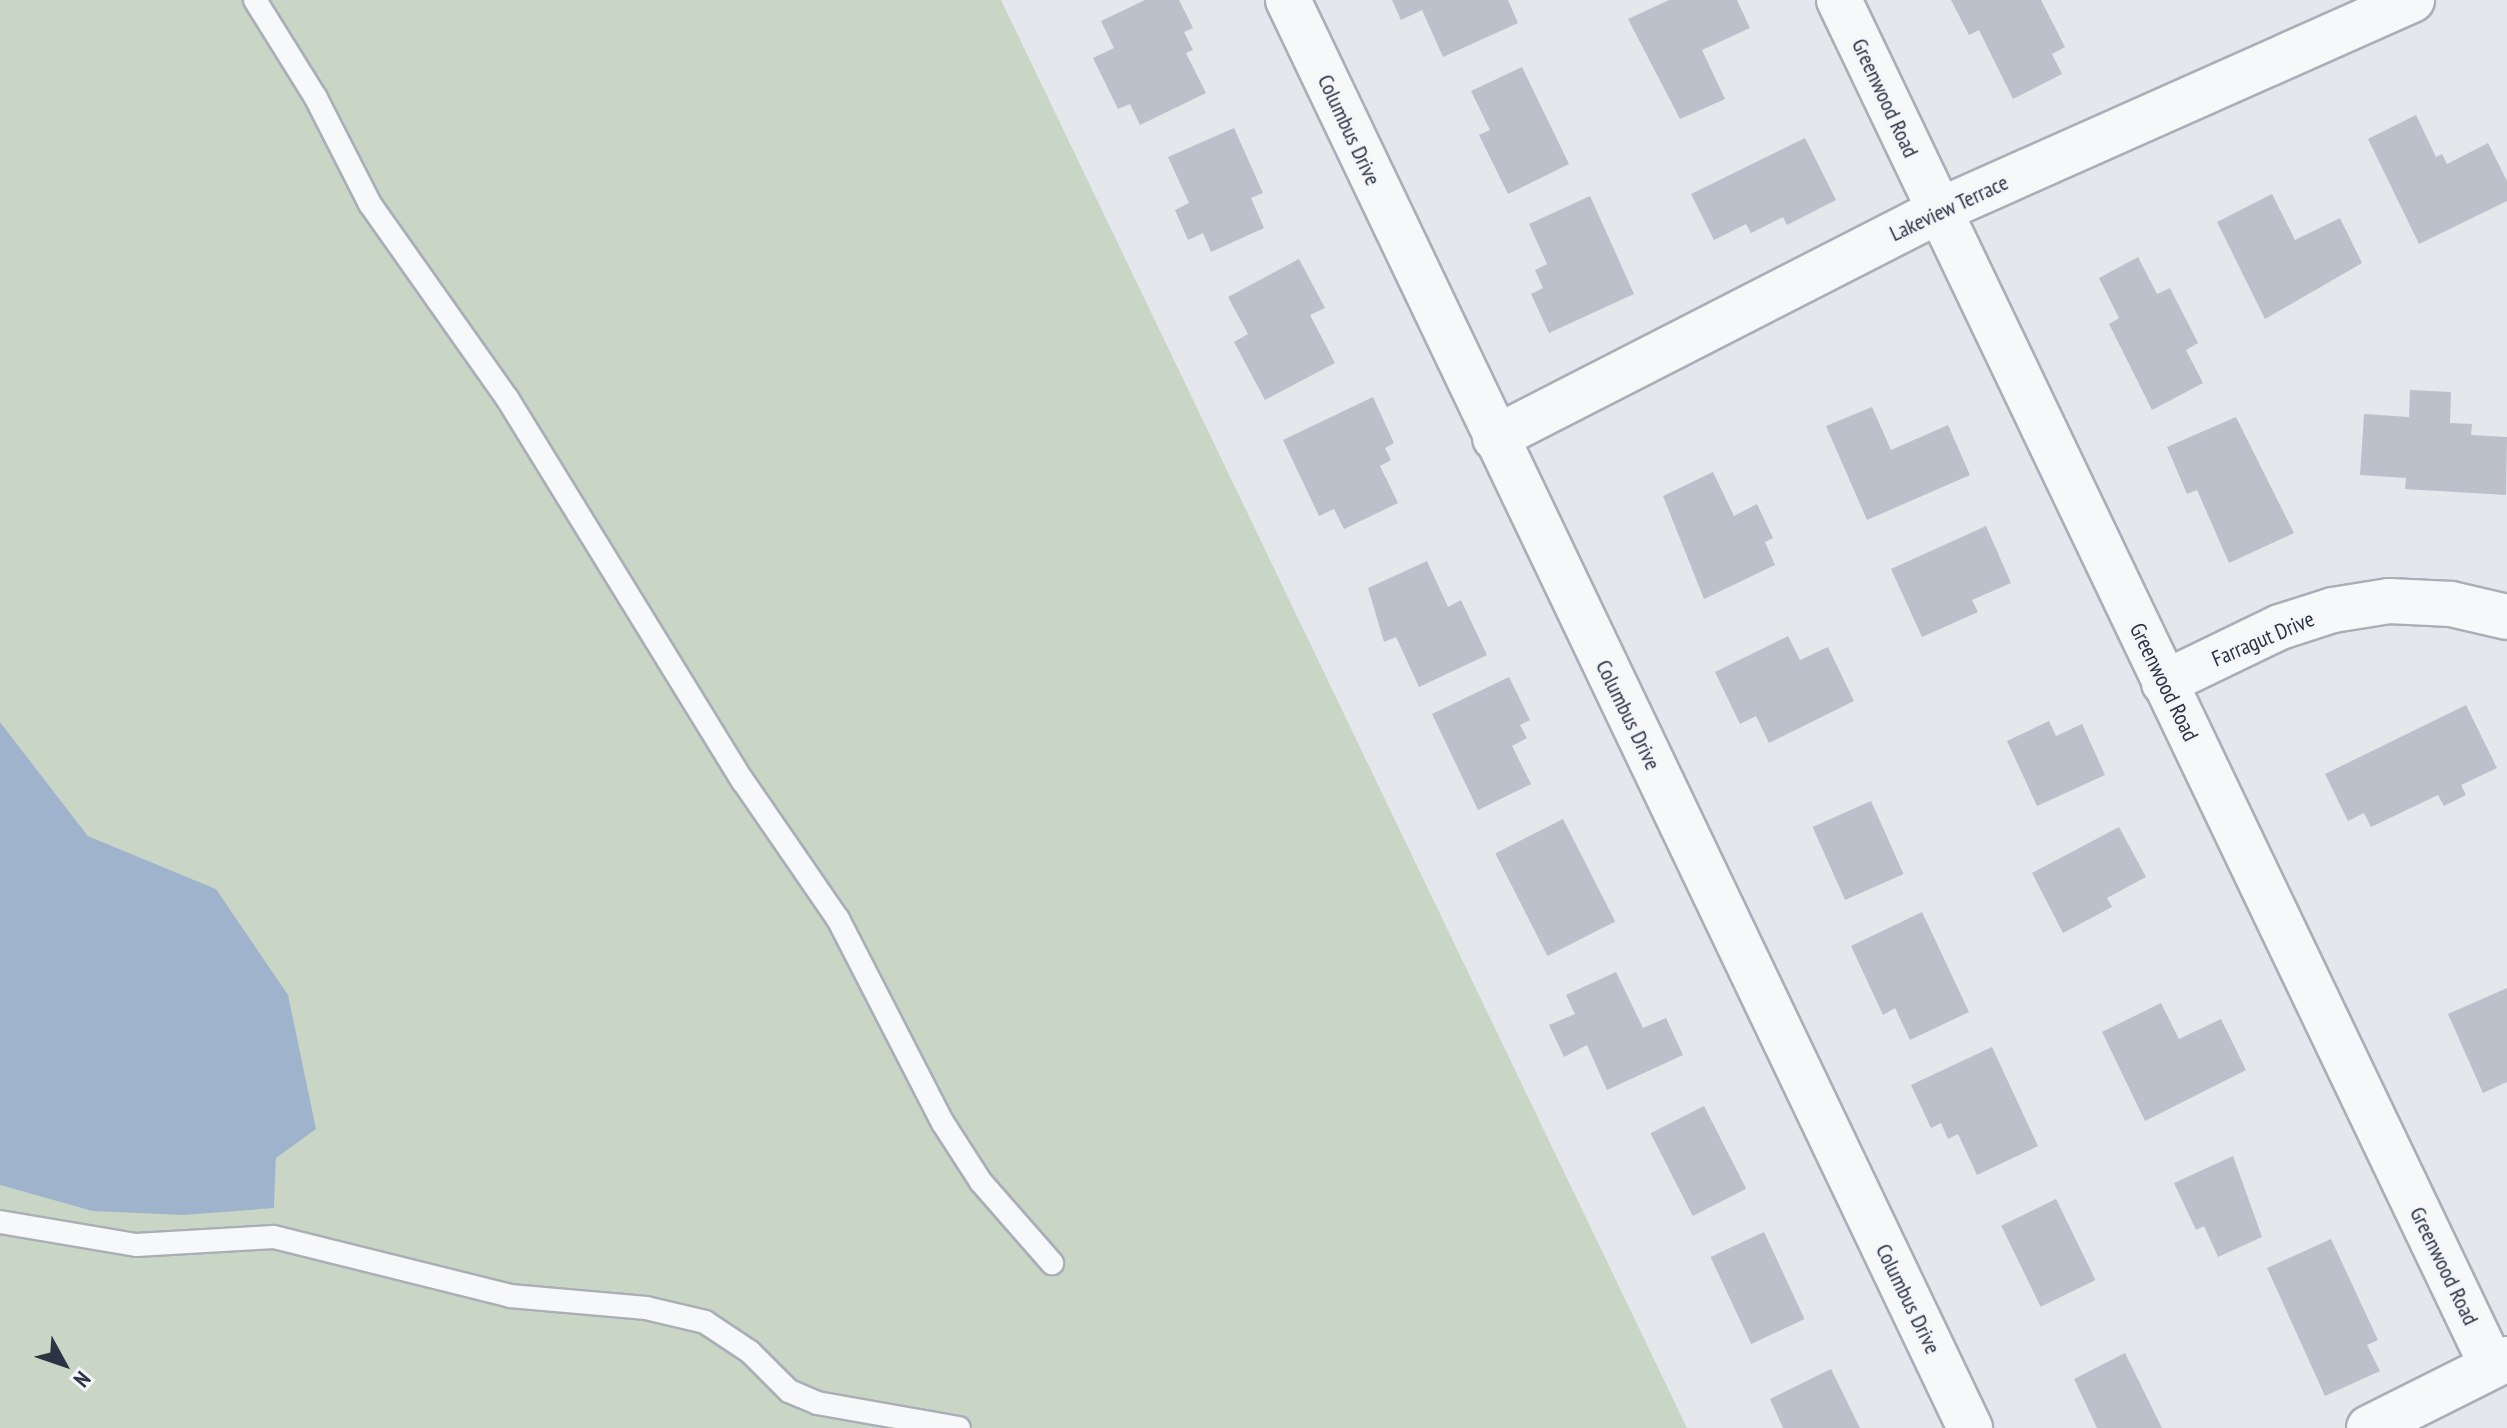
<!DOCTYPE html>
<style>
body{margin:0}
#map{position:relative;width:2507px;height:1428px;overflow:hidden;background:#e4e7ec;font-family:"PT Sans Narrow",sans-serif}
div>[style]{position:absolute}
[style*='--x']{left:calc(var(--x)*1px);top:calc(var(--y)*1px);width:calc(var(--w)*1px);rotate:calc(var(--a)*1deg)}
.green>*{inset:0;background:#c9d6c5}
.water>*{inset:0;background:#9fb4cc}
.building>*{inset:0;background:#bbc0ca;transform-origin:0 0}
.roads{filter:drop-shadow(2px 0 #a9aeb7) drop-shadow(-2px 0 #a9aeb7) drop-shadow(0 2px #a9aeb7) drop-shadow(0 -2px #a9aeb7)}
.service>*{height:22px;margin:-11px;padding:0 11px;transform-origin:11px;border-radius:11px;background:#f7f8fa}
.minor>*{height:44px;margin:-22px;padding:0 22px;transform-origin:22px;border-radius:22px;background:#f7f8fa}
span{translate:-50% -50%;white-space:nowrap;text-align:center;line-height:1.15;-webkit-text-stroke:6px #f4f6f9;paint-order:stroke}
.street-label{font-size:22px;color:#2b3445}
.north{position:absolute;left:24px;top:1324px;width:80px;height:80px;-webkit-text-stroke:6px #f4f6f9;paint-order:stroke;rotate:130deg;font-size:22px;font-weight:700;line-height:32px;text-align:center;color:#2b3445}
.north::after{content:'';display:block;margin:auto;width:28px;height:36px;background:#2b3445;clip-path:polygon(50% 0,100% 100%,50% 72%,0 100%)}
</style>
<div id="map">
<div class="green">
<div style="clip-path:polygon(0 0,1001px 0,1687px 1428px,0 1428px,0 1185px,92px 1211px,274px 1208px,276px 1158px,216px 889px,88px 836px,0 722px)"></div>
</div>
<div class="water">
<div style="clip-path:polygon(0 722px,88px 836px,216px 889px,288px 995px,316px 1129px,276px 1158px,274px 1208px,184px 1215px,92px 1211px,0 1185px)"></div>
</div>
<div class="building">
<div style="clip-path:polygon(1145px 0,1179px 0,1193px 28px,1184px 32px,1193px 50px,1186px 53px,1206px 93px,1140px 125px,1130px 104px,1118px 109px,1093px 58px,1114px 48px,1101px 21px)"></div>
<div style="clip-path:polygon(1392px 0,1508px 0,1518px 23px,1443px 57px,1422px 10px,1401px 20px)"></div>
<div style="clip-path:polygon(1669px 0,1737px 0,1750px 28px,1702px 50px,1725px 99px,1680px 119px,1628px 19px)"></div>
<div style="clip-path:polygon(1951px 0,2041px 0,2065px 47px,2052px 54px,2062px 74px,2013px 99px,1979px 30px,1969px 35px)"></div>
<div style="clip-path:polygon(1522px 67px,1569px 164px,1508px 194px,1479px 135px,1490px 130px,1471px 91px)"></div>
<div style="clip-path:polygon(2416px 115px,2436px 157px,2442px 154px,2447px 164px,2488px 143px,2507px 181px,2507px 201px,2419px 244px,2368px 139px)"></div>
<div style="clip-path:polygon(1234px 128px,1263px 193px,1251px 198px,1264px 228px,1211px 252px,1203px 233px,1188px 240px,1175px 210px,1189px 203px,1168px 157px)"></div>
<div style="clip-path:polygon(1805px 138px,1836px 200px,1787px 225px,1783px 217px,1751px 233px,1746px 224px,1714px 240px,1691px 194px)"></div>
<div style="clip-path:polygon(2272px 194px,2295px 240px,2340px 218px,2362px 263px,2265px 319px,2217px 222px)"></div>
<div style="clip-path:polygon(1590px 196px,1634px 294px,1549px 333px,1531px 294px,1543px 288px,1535px 270px,1547px 264px,1529px 224px)"></div>
<div style="clip-path:polygon(2138px 257px,2157px 294px,2170px 288px,2198px 343px,2186px 350px,2203px 383px,2152px 410px,2109px 324px,2119px 318px,2099px 278px)"></div>
<div style="clip-path:polygon(1299px 259px,1325px 308px,1310px 315px,1335px 363px,1265px 400px,1234px 342px,1248px 334px,1228px 297px)"></div>
<div style="clip-path:polygon(2410px 390px,2451px 392px,2450px 423px,2472px 424px,2471px 435px,2507px 437px,2506px 495px,2405px 489px,2406px 478px,2360px 475px,2364px 414px,2409px 417px)"></div>
<div style="clip-path:polygon(1373px 397px,1394px 443px,1385px 448px,1391px 460px,1380px 466px,1398px 503px,1344px 529px,1334px 509px,1319px 516px,1283px 440px)"></div>
<div style="clip-path:polygon(1872px 407px,1891px 450px,1948px 425px,1970px 475px,1867px 520px,1826px 426px)"></div>
<div style="clip-path:polygon(2236px 417px,2294px 533px,2229px 563px,2197px 490px,2187px 494px,2167px 447px)"></div>
<div style="clip-path:polygon(1713px 472px,1734px 516px,1757px 504px,1773px 538px,1765px 542px,1775px 565px,1704px 599px,1663px 496px)"></div>
<div style="clip-path:polygon(1986px 526px,2011px 583px,1972px 600px,1978px 612px,1922px 637px,1891px 569px)"></div>
<div style="clip-path:polygon(1427px 561px,1448px 607px,1461px 600px,1487px 655px,1419px 687px,1396px 637px,1384px 642px,1368px 588px)"></div>
<div style="clip-path:polygon(1788px 636px,1800px 660px,1828px 647px,1854px 701px,1769px 743px,1756px 716px,1740px 724px,1715px 672px)"></div>
<div style="clip-path:polygon(1509px 677px,1530px 720px,1520px 725px,1527px 738px,1512px 746px,1531px 784px,1478px 810px,1432px 714px)"></div>
<div style="clip-path:polygon(2466px 705px,2497px 768px,2461px 785px,2466px 795px,2444px 806px,2438px 795px,2371px 827px,2364px 813px,2348px 821px,2325px 774px)"></div>
<div style="clip-path:polygon(2049px 721px,2056px 736px,2082px 724px,2105px 775px,2037px 806px,2007px 741px)"></div>
<div style="left:1871px;top:801px;width:80px;height:64px;rotate:66deg"></div>
<div style="left:1563px;top:819px;width:115px;height:76px;rotate:63deg"></div>
<div style="clip-path:polygon(2119px 827px,2146px 877px,2107px 898px,2112px 907px,2063px 933px,2032px 873px)"></div>
<div style="clip-path:polygon(1922px 912px,1969px 1012px,1910px 1040px,1895px 1008px,1883px 1015px,1851px 946px)"></div>
<div style="clip-path:polygon(1616px 972px,1643px 1028px,1666px 1018px,1683px 1055px,1607px 1090px,1587px 1045px,1564px 1057px,1549px 1025px,1575px 1014px,1566px 995px)"></div>
<div style="clip-path:polygon(2507px 988px,2507px 1082px,2483px 1093px,2448px 1014px)"></div>
<div style="clip-path:polygon(2161px 1003px,2179px 1039px,2221px 1019px,2246px 1070px,2145px 1121px,2102px 1032px)"></div>
<div style="clip-path:polygon(1992px 1047px,2038px 1146px,1977px 1175px,1958px 1134px,1948px 1139px,1941px 1123px,1931px 1128px,1911px 1085px)"></div>
<div style="left:1704px;top:1106px;width:93px;height:60px;rotate:63deg"></div>
<div style="clip-path:polygon(2233px 1156px,2262px 1237px,2218px 1257px,2204px 1226px,2196px 1230px,2174px 1183px)"></div>
<div style="left:2056px;top:1199px;width:90px;height:61px;rotate:64deg"></div>
<div style="left:1764px;top:1232px;width:96px;height:59px;rotate:65deg"></div>
<div style="clip-path:polygon(2331px 1239px,2378px 1340px,2367px 1345px,2380px 1371px,2325px 1396px,2267px 1268px)"></div>
<div style="clip-path:polygon(2125px 1353px,2162px 1428px,2097px 1428px,2074px 1379px)"></div>
<div style="clip-path:polygon(1831px 1369px,1860px 1428px,1783px 1428px,1770px 1399px)"></div>
</div>
<div class="roads">
<div class="service">
<div style="--x:255;--y:0;--w:115;--a:58.1"></div>
<div style="--x:316;--y:98;--w:119;--a:63"></div>
<div style="--x:370;--y:204;--w:237;--a:54.8"></div>
<div style="--x:507;--y:398;--w:450;--a:58.4"></div>
<div style="--x:743;--y:781;--w:168;--a:55.5"></div>
<div style="--x:838;--y:919;--w:229;--a:62.8"></div>
<div style="--x:943;--y:1123;--w:70;--a:57.2"></div>
<div style="--x:981;--y:1182;--w:108;--a:48.8"></div>
<div style="--x:0;--y:1222;--w:138;--a:9.6"></div>
<div style="--x:136;--y:1245;--w:138;--a:-3.3"></div>
<div style="--x:274;--y:1237;--w:243;--a:14"></div>
<div style="--x:510;--y:1296;--w:137;--a:5"></div>
<div style="--x:646;--y:1308;--w:61;--a:13.3"></div>
<div style="--x:705;--y:1322;--w:54;--a:33.7"></div>
<div style="--x:750;--y:1352;--w:55;--a:45"></div>
<div style="--x:789;--y:1391;--w:30;--a:23"></div>
<div style="--x:817;--y:1403;--w:144;--a:10"></div>
</div>
<div class="minor">
<div style="--x:1288;--y:0;--w:1583;--a:64.47"></div>
<div style="--x:1839;--y:0;--w:1512;--a:64.45"></div>
<div style="--x:1495;--y:438;--w:498;--a:-27.1"></div>
<div style="--x:1938;--y:211;--w:519;--a:-24"></div>
<div style="--x:2164;--y:683;--w:129;--a:-25.8"></div>
<div style="--x:2280;--y:627;--w:56;--a:-17.8"></div>
<div style="--x:2333;--y:610;--w:57;--a:-9.1"></div>
<div style="--x:2389;--y:601;--w:62;--a:2.8"></div>
<div style="--x:2451;--y:604;--w:57;--a:13.1"></div>
<div style="--x:2369;--y:1428;--w:154;--a:-26.6"></div>
</div>
</div>
<div class="street-label">
<span style="left:1885px;top:98px;rotate:65deg">Greenwood Road</span>
<span style="left:1349px;top:130px;rotate:65deg">Columbus Drive</span>
<span style="left:1949px;top:208px;rotate:-25deg">Lakeview Terrace</span>
<span style="left:2263px;top:639px;rotate:-23deg">Farragut Drive</span>
<span style="left:2164px;top:682px;rotate:64deg">Greenwood Road</span>
<span style="left:1628px;top:715px;rotate:64deg">Columbus Drive</span>
<span style="left:2444px;top:1266px;rotate:64deg">Greenwood Road</span>
<span style="left:1908px;top:1299px;rotate:64deg">Columbus Drive</span>
</div>
<div class="north">N</div>
</div>
